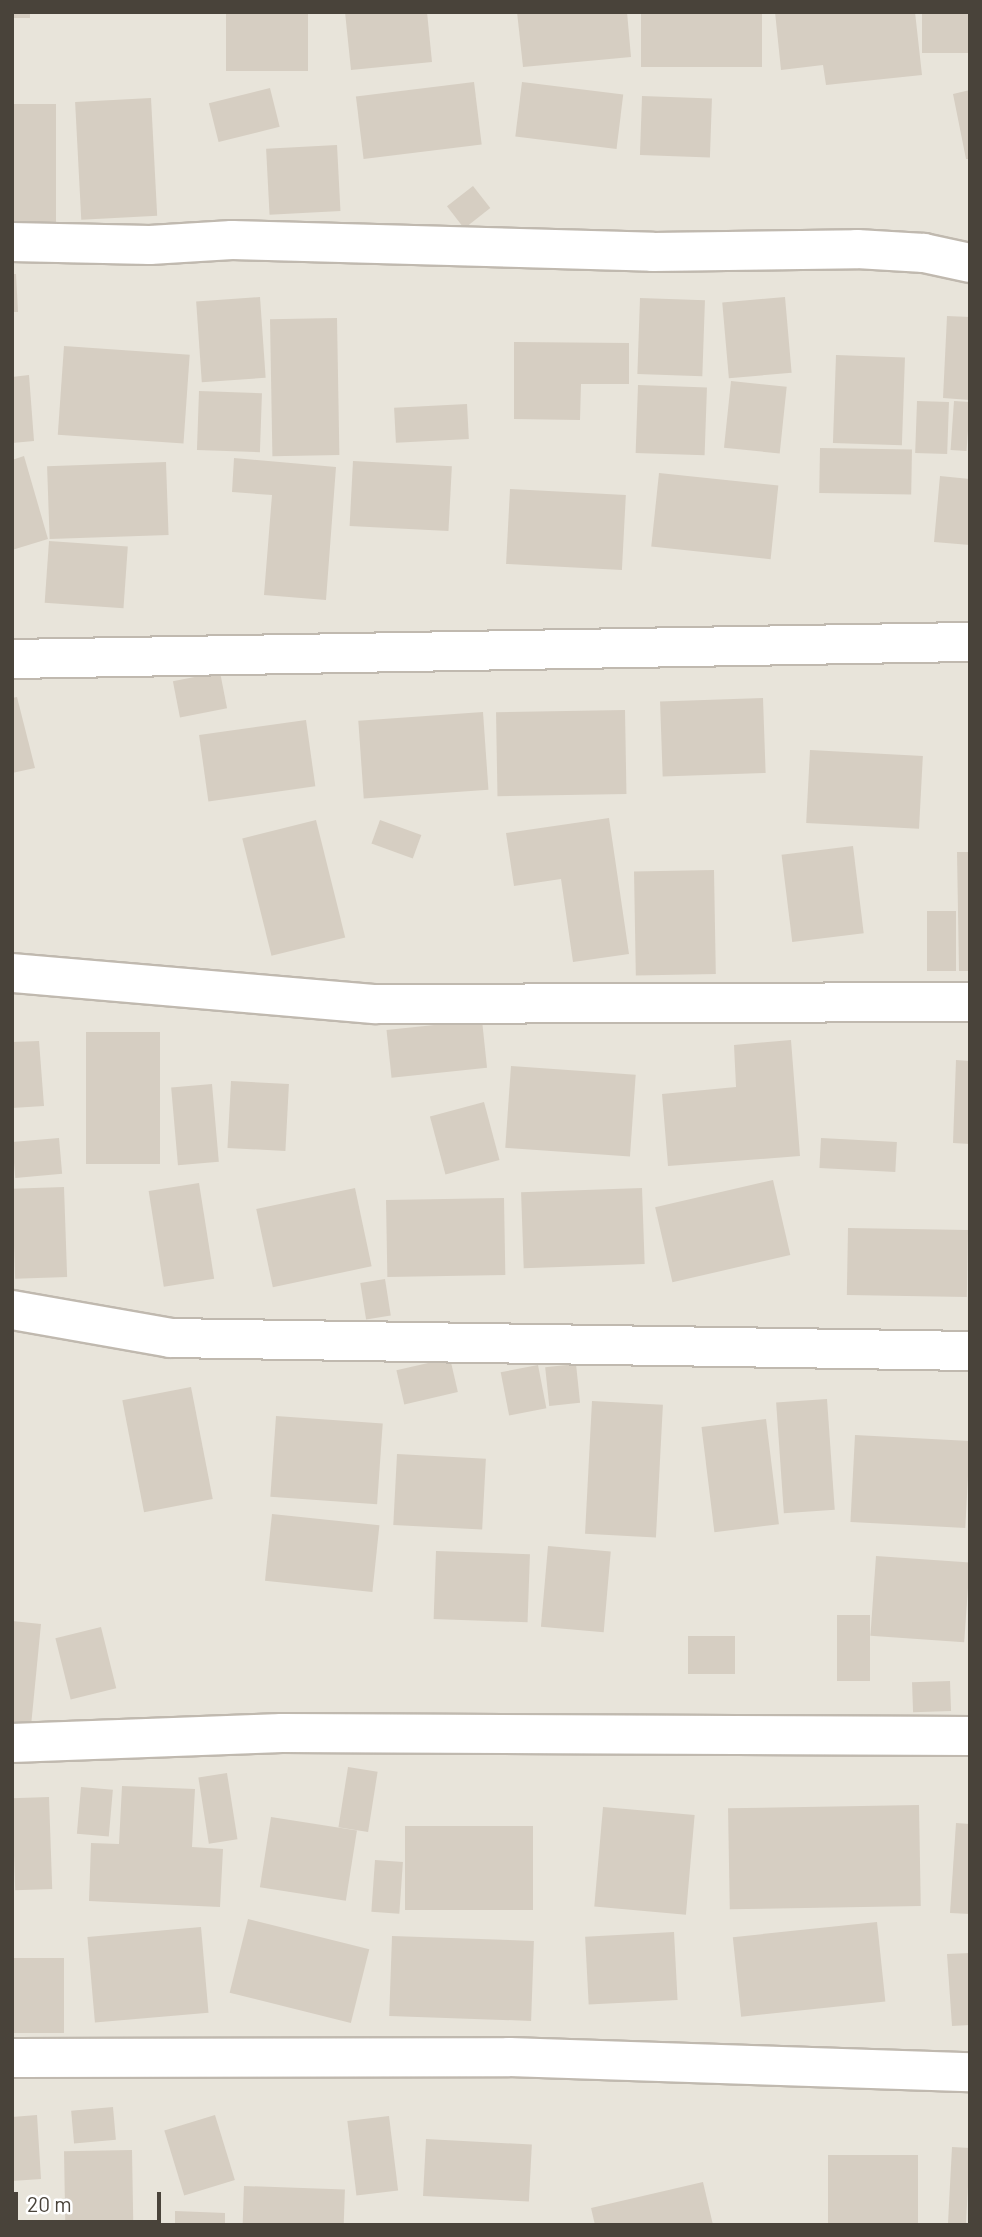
<!DOCTYPE html>
<style>
body{margin:0}
#map{position:relative;width:982px;height:2237px;overflow:hidden;background:#f5f2ec;font-family:Barlow,sans-serif}
div>[style]{position:absolute}
[style*='--x']{left:calc(var(--x)*1px);top:calc(var(--y)*1px);width:calc(var(--w)*1px);rotate:calc(var(--a)*1deg)}
.residential>*{inset:0;background:#e8e4da;transform-origin:0 0}
.building>*{inset:0;background:#d6cec2;transform-origin:0 0}
.roads{filter:drop-shadow(2px 0 #c0b9af) drop-shadow(-2px 0 #c0b9af) drop-shadow(0 2px #c0b9af) drop-shadow(0 -2px #c0b9af)}
.minor>*{height:38px;margin:-19px;padding:0 19px;transform-origin:19px;border-radius:19px;background:#fff}
span{translate:-50% -50%;white-space:nowrap;text-align:center;line-height:1.15;-webkit-text-stroke:7px #fff;paint-order:stroke}
.frame{position:absolute;inset:0;border:14px solid #49433a;pointer-events:none}
.scale{position:absolute;left:14px;top:2192px;width:147px;height:32px;box-sizing:border-box;border:4px solid #49433a;border-top:0;padding-left:9px;font-size:21px;line-height:24px;white-space:nowrap;color:#49433a;-webkit-text-stroke:5px #fff;paint-order:stroke}
</style>
<div id="map">
<div class="residential">
<div style="left:12px;top:12px;width:958px;height:2213px"></div>
</div>
<div class="building">
<div style="left:12px;top:12px;width:18px;height:6px"></div>
<div style="left:226px;top:12px;width:82px;height:59px"></div>
<div style="clip-path:polygon(345px 12px,427px 12px,432px 62px,351px 70px)"></div>
<div style="clip-path:polygon(517px 12px,627px 12px,631px 57px,523px 67px)"></div>
<div style="left:641px;top:12px;width:121px;height:55px"></div>
<div style="clip-path:polygon(775px 12px,915px 12px,922px 75px,826px 85px,823px 65px,781px 70px)"></div>
<div style="left:922px;top:12px;width:48px;height:41px"></div>
<div style="left:474px;top:82px;width:63px;height:119px;rotate:83deg"></div>
<div style="left:522px;top:82px;width:102px;height:55px;rotate:7deg"></div>
<div style="left:270px;top:88px;width:40px;height:63px;rotate:76deg"></div>
<div style="clip-path:polygon(970px 90px,970px 159px,966px 159px,953px 94px)"></div>
<div style="left:642px;top:96px;width:70px;height:59px;rotate:2deg"></div>
<div style="left:151px;top:98px;width:118px;height:76px;rotate:87deg"></div>
<div style="left:13px;top:104px;width:43px;height:124px"></div>
<div style="left:337px;top:145px;width:66px;height:71px;rotate:87deg"></div>
<div style="left:473px;top:186px;width:28px;height:33px;rotate:52deg"></div>
<div style="clip-path:polygon(12px 274px,16px 274px,18px 312px,12px 312px)"></div>
<div style="left:260px;top:297px;width:81px;height:64px;rotate:86deg"></div>
<div style="left:785px;top:297px;width:76px;height:63px;rotate:85deg"></div>
<div style="left:640px;top:298px;width:65px;height:76px;rotate:2deg"></div>
<div style="clip-path:polygon(947px 316px,970px 317px,970px 400px,943px 398px)"></div>
<div style="left:337px;top:318px;width:137px;height:67px;rotate:89deg"></div>
<div style="clip-path:polygon(514px 342px,629px 343px,629px 384px,581px 384px,580px 420px,514px 419px)"></div>
<div style="left:64px;top:346px;width:126px;height:89px;rotate:4deg"></div>
<div style="left:836px;top:355px;width:69px;height:88px;rotate:2deg"></div>
<div style="clip-path:polygon(29px 375px,34px 441px,12px 443px,12px 377px)"></div>
<div style="left:731px;top:381px;width:56px;height:67px;rotate:6deg"></div>
<div style="left:638px;top:385px;width:69px;height:68px;rotate:2deg"></div>
<div style="left:199px;top:391px;width:63px;height:59px;rotate:2deg"></div>
<div style="left:917px;top:401px;width:32px;height:52px;rotate:2deg"></div>
<div style="left:954px;top:401px;width:16px;height:49px;rotate:4deg"></div>
<div style="left:467px;top:404px;width:35px;height:73px;rotate:87deg"></div>
<div style="left:820px;top:448px;width:92px;height:45px;rotate:1deg"></div>
<div style="clip-path:polygon(24px 456px,48px 539px,12px 550px,12px 460px)"></div>
<div style="clip-path:polygon(234px 458px,336px 467px,326px 600px,264px 595px,272px 495px,232px 492px)"></div>
<div style="left:353px;top:461px;width:99px;height:65px;rotate:3deg"></div>
<div style="left:166px;top:462px;width:73px;height:119px;rotate:88deg"></div>
<div style="left:659px;top:473px;width:120px;height:74px;rotate:6deg"></div>
<div style="clip-path:polygon(940px 476px,970px 479px,970px 545px,934px 542px)"></div>
<div style="left:510px;top:489px;width:116px;height:75px;rotate:3deg"></div>
<div style="left:49px;top:541px;width:79px;height:62px;rotate:4deg"></div>
<div style="left:220px;top:672px;width:37px;height:48px;rotate:79deg"></div>
<div style="clip-path:polygon(17px 697px,35px 768px,12px 773px,12px 698px)"></div>
<div style="left:763px;top:698px;width:75px;height:103px;rotate:88deg"></div>
<div style="left:625px;top:710px;width:84px;height:129px;rotate:89deg"></div>
<div style="left:483px;top:712px;width:78px;height:125px;rotate:86deg"></div>
<div style="left:306px;top:720px;width:67px;height:108px;rotate:82deg"></div>
<div style="left:810px;top:750px;width:113px;height:73px;rotate:3deg"></div>
<div style="clip-path:polygon(609px 818px,629px 954px,573px 962px,561px 879px,514px 886px,506px 833px)"></div>
<div style="left:316px;top:820px;width:121px;height:76px;rotate:76deg"></div>
<div style="left:380px;top:820px;width:44px;height:25px;rotate:20deg"></div>
<div style="left:853px;top:846px;width:88px;height:72px;rotate:83deg"></div>
<div style="clip-path:polygon(957px 852px,970px 852px,970px 971px,959px 971px)"></div>
<div style="left:714px;top:870px;width:104px;height:80px;rotate:89deg"></div>
<div style="left:956px;top:911px;width:60px;height:29px;rotate:90deg"></div>
<div style="left:482px;top:1020px;width:48px;height:96px;rotate:84deg"></div>
<div style="left:86px;top:1032px;width:74px;height:132px"></div>
<div style="clip-path:polygon(791px 1040px,800px 1156px,668px 1166px,662px 1094px,736px 1087px,734px 1045px)"></div>
<div style="clip-path:polygon(39px 1041px,44px 1106px,12px 1108px,12px 1042px)"></div>
<div style="clip-path:polygon(956px 1060px,970px 1061px,970px 1144px,953px 1143px)"></div>
<div style="left:511px;top:1066px;width:125px;height:82px;rotate:4deg"></div>
<div style="left:231px;top:1081px;width:58px;height:67px;rotate:3deg"></div>
<div style="left:212px;top:1084px;width:78px;height:41px;rotate:85deg"></div>
<div style="left:484px;top:1102px;width:60px;height:56px;rotate:75deg"></div>
<div style="left:59px;top:1138px;width:36px;height:47px;rotate:85deg"></div>
<div style="left:821px;top:1138px;width:76px;height:30px;rotate:3deg"></div>
<div style="left:773px;top:1180px;width:77px;height:121px;rotate:77deg"></div>
<div style="left:199px;top:1183px;width:97px;height:51px;rotate:81deg"></div>
<div style="left:64px;top:1187px;width:90px;height:52px;rotate:88deg"></div>
<div style="left:355px;top:1188px;width:80px;height:101px;rotate:78deg"></div>
<div style="left:642px;top:1188px;width:76px;height:121px;rotate:88deg"></div>
<div style="left:504px;top:1198px;width:77px;height:118px;rotate:89deg"></div>
<div style="left:848px;top:1228px;width:120px;height:67px;rotate:1deg"></div>
<div style="left:385px;top:1279px;width:37px;height:25px;rotate:81deg"></div>
<div style="left:450px;top:1358px;width:35px;height:55px;rotate:77deg"></div>
<div style="left:576px;top:1364px;width:39px;height:31px;rotate:84deg"></div>
<div style="left:538px;top:1365px;width:44px;height:38px;rotate:79deg"></div>
<div style="left:191px;top:1387px;width:114px;height:70px;rotate:79deg"></div>
<div style="left:827px;top:1399px;width:111px;height:51px;rotate:86deg"></div>
<div style="left:592px;top:1401px;width:71px;height:133px;rotate:3deg"></div>
<div style="left:276px;top:1416px;width:107px;height:81px;rotate:4deg"></div>
<div style="left:766px;top:1419px;width:106px;height:65px;rotate:83deg"></div>
<div style="left:855px;top:1435px;width:115px;height:87px;rotate:3deg"></div>
<div style="left:397px;top:1454px;width:89px;height:71px;rotate:3deg"></div>
<div style="left:272px;top:1514px;width:108px;height:67px;rotate:6deg"></div>
<div style="left:548px;top:1546px;width:63px;height:81px;rotate:5deg"></div>
<div style="left:436px;top:1551px;width:94px;height:68px;rotate:2deg"></div>
<div style="left:876px;top:1556px;width:94px;height:80px;rotate:4deg"></div>
<div style="left:837px;top:1615px;width:33px;height:66px"></div>
<div style="clip-path:polygon(12px 1621px,41px 1624px,31px 1726px,12px 1724px)"></div>
<div style="left:101px;top:1627px;width:63px;height:47px;rotate:76deg"></div>
<div style="left:735px;top:1636px;width:38px;height:47px;rotate:90deg"></div>
<div style="left:950px;top:1681px;width:30px;height:38px;rotate:88deg"></div>
<div style="left:348px;top:1767px;width:30px;height:61px;rotate:9deg"></div>
<div style="left:227px;top:1773px;width:67px;height:29px;rotate:81deg"></div>
<div style="clip-path:polygon(122px 1786px,195px 1789px,192px 1847px,223px 1849px,220px 1907px,89px 1901px,91px 1843px,119px 1844px)"></div>
<div style="left:81px;top:1787px;width:32px;height:47px;rotate:5deg"></div>
<div style="left:49px;top:1797px;width:92px;height:37px;rotate:88deg"></div>
<div style="left:919px;top:1805px;width:101px;height:191px;rotate:89deg"></div>
<div style="left:603px;top:1807px;width:92px;height:100px;rotate:5deg"></div>
<div style="left:271px;top:1817px;width:87px;height:71px;rotate:9deg"></div>
<div style="clip-path:polygon(956px 1823px,970px 1824px,970px 1914px,950px 1913px)"></div>
<div style="left:405px;top:1826px;width:128px;height:84px"></div>
<div style="left:375px;top:1860px;width:28px;height:52px;rotate:4deg"></div>
<div style="left:248px;top:1919px;width:125px;height:76px;rotate:14deg"></div>
<div style="left:877px;top:1922px;width:80px;height:145px;rotate:84deg"></div>
<div style="left:201px;top:1927px;width:86px;height:114px;rotate:85deg"></div>
<div style="left:674px;top:1932px;width:68px;height:89px;rotate:87deg"></div>
<div style="left:392px;top:1936px;width:142px;height:80px;rotate:2deg"></div>
<div style="clip-path:polygon(970px 1953px,970px 2025px,952px 2026px,947px 1954px)"></div>
<div style="left:12px;top:1958px;width:52px;height:75px"></div>
<div style="left:113px;top:2107px;width:33px;height:42px;rotate:85deg"></div>
<div style="clip-path:polygon(37px 2115px,41px 2179px,12px 2181px,12px 2117px)"></div>
<div style="left:215px;top:2115px;width:68px;height:53px;rotate:73deg"></div>
<div style="left:389px;top:2116px;width:75px;height:42px;rotate:83deg"></div>
<div style="left:426px;top:2139px;width:106px;height:57px;rotate:3deg"></div>
<div style="left:952px;top:2147px;width:18px;height:78px;rotate:3deg"></div>
<div style="left:132px;top:2150px;width:75px;height:68px;rotate:89deg"></div>
<div style="left:828px;top:2155px;width:90px;height:70px"></div>
<div style="clip-path:polygon(703px 2182px,713px 2225px,595px 2225px,591px 2208px)"></div>
<div style="left:244px;top:2186px;width:101px;height:39px;rotate:2deg"></div>
<div style="clip-path:polygon(175px 2211px,225px 2213px,225px 2225px,175px 2225px)"></div>
</div>
<div class="roads">
<div class="minor">
<div style="--x:12;--y:242;--w:138;--a:1.2"></div>
<div style="--x:150;--y:245;--w:82;--a:-3.5"></div>
<div style="--x:232;--y:240;--w:421;--a:1.6"></div>
<div style="--x:653;--y:252;--w:204;--a:-0.8"></div>
<div style="--x:857;--y:249;--w:67;--a:3.4"></div>
<div style="--x:924;--y:253;--w:47;--a:12.3"></div>
<div style="--x:12;--y:659;--w:958;--a:-1.02"></div>
<div style="--x:12;--y:973;--w:364;--a:4.9"></div>
<div style="--x:375;--y:1004;--w:595;--a:-0.19"></div>
<div style="--x:12;--y:1310;--w:160;--a:10"></div>
<div style="--x:170;--y:1338;--w:800;--a:0.93"></div>
<div style="--x:12;--y:1743;--w:270;--a:-2.1"></div>
<div style="--x:282;--y:1733;--w:688;--a:0.25"></div>
<div style="--x:12;--y:2058;--w:497;--a:-0.1"></div>
<div style="--x:509;--y:2057;--w:461;--a:1.9"></div>
</div>
</div>
<div class="frame"></div>
<div class="scale">20 m</div>
</div>
